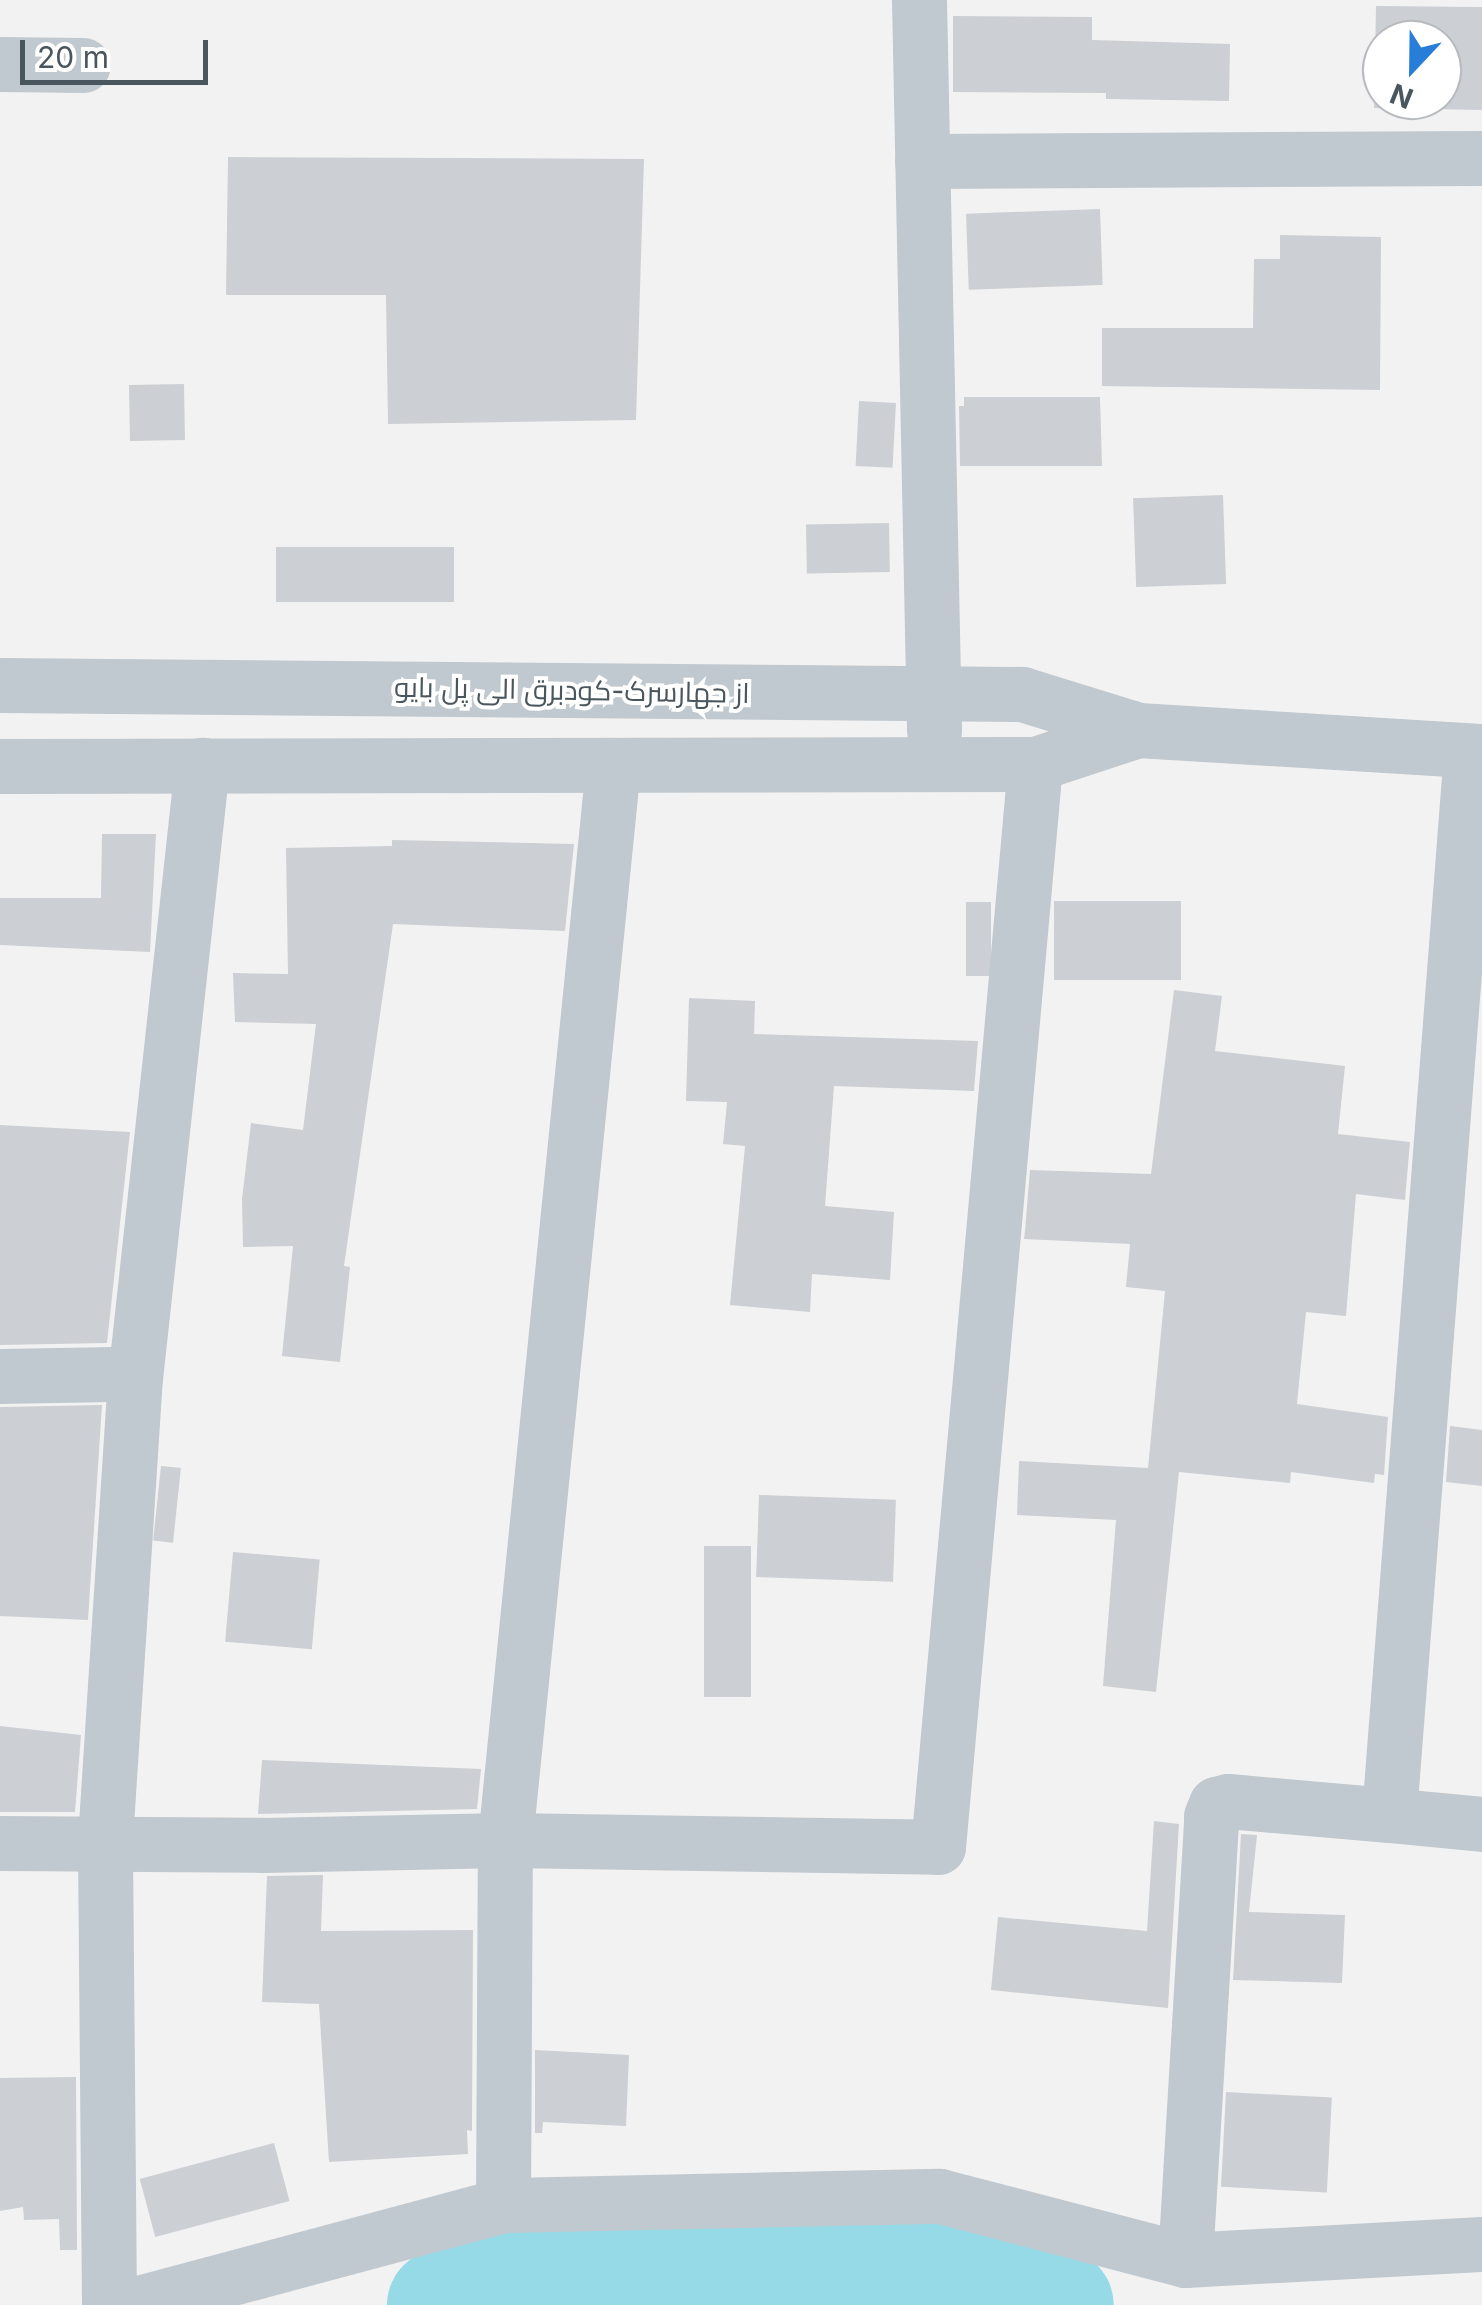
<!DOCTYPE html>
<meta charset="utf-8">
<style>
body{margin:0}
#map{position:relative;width:1482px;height:2305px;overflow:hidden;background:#f3f2f2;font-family:Inter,Cairo,sans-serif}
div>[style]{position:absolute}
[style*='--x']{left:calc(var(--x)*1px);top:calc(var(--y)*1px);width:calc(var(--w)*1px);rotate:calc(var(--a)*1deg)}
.river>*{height:112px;margin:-56px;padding:0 56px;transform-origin:56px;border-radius:56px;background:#95dae6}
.building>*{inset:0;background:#cccfd3;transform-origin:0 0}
.minor>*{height:55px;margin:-27.5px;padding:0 27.5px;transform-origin:27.5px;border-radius:27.5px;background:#c0c9cf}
span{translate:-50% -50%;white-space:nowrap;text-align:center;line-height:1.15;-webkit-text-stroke:8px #fff;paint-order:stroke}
.street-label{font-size:28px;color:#4a565e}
.north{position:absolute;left:1362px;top:20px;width:100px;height:100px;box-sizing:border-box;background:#fff;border:2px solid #b7bbbf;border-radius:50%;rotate:202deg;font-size:28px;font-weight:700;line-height:40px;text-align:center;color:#4a565e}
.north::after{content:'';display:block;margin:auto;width:35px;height:45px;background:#277ed8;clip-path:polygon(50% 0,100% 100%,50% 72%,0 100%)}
.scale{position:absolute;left:20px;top:40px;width:188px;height:45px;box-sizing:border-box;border:5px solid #4a565e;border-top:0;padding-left:12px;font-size:30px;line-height:35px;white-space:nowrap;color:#4a565e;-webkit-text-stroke:8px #fff;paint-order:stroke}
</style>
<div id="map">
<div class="river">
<div style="--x:443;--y:2305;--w:210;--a:-14"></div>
<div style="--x:647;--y:2254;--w:255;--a:-0.9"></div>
<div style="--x:902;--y:2250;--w:165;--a:19.4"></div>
</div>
<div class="building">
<div style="clip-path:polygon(evenodd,1376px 6px,1482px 7px,1482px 110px,1374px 108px,1376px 6px,1382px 40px,1442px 40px,1442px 100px,1382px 100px,1382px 40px)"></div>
<div style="clip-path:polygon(953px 16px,1092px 17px,1092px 40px,1230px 44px,1229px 101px,1106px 99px,1106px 93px,953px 92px)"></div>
<div style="clip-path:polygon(228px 157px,644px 159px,636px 420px,388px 424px,386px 295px,226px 295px)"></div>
<div style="left:1100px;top:209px;width:76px;height:134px;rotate:88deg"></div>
<div style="clip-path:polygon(1280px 235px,1381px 237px,1380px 390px,1102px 386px,1102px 328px,1253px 328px,1254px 259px,1280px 259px)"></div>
<div style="left:184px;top:384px;width:56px;height:55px;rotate:89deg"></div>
<div style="clip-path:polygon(964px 397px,1100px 397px,1102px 466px,960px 466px,959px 406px,964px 406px)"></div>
<div style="left:859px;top:401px;width:37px;height:65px;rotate:3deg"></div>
<div style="left:1223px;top:495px;width:89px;height:90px;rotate:88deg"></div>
<div style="left:889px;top:523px;width:49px;height:83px;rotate:89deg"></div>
<div style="left:276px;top:547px;width:178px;height:55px"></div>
<div style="clip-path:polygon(102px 834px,156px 834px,150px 952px,0 945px,0 898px,101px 898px)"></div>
<div style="clip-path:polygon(392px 840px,574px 844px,565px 931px,393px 924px,344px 1266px,350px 1267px,340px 1362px,282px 1356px,293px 1246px,243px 1247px,242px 1199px,251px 1123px,303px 1130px,316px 1024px,235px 1022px,233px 973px,288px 974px,286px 848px,392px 846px)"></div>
<div style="left:1054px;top:901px;width:127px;height:79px"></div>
<div style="left:966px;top:902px;width:25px;height:74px"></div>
<div style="clip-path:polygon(1174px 990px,1222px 996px,1215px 1051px,1345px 1066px,1338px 1134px,1410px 1142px,1405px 1200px,1356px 1194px,1346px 1316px,1306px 1312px,1297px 1404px,1388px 1417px,1384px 1475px,1375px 1474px,1374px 1483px,1291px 1472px,1290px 1483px,1179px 1472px,1156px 1692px,1103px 1686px,1116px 1520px,1017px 1515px,1019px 1461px,1148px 1468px,1165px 1291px,1126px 1287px,1130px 1244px,1024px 1239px,1025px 1231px,1030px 1170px,1151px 1174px)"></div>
<div style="clip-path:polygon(689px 998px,755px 1001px,754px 1034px,978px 1041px,974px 1091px,834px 1086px,825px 1206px,894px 1212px,890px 1280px,812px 1274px,810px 1312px,730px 1305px,745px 1146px,723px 1144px,727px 1102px,686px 1101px)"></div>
<div style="clip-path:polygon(0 1125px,130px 1132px,107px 1343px,0 1345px)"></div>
<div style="clip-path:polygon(102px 1405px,88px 1620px,0 1616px,0 1407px)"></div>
<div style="clip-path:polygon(1450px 1426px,1482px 1430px,1482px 1486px,1446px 1482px)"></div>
<div style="left:161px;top:1466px;width:20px;height:75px;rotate:6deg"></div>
<div style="left:759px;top:1495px;width:137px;height:82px;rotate:2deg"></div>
<div style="left:704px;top:1546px;width:47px;height:151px"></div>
<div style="left:233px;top:1552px;width:87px;height:90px;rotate:5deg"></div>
<div style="clip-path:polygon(0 1726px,81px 1735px,75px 1812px,0 1812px)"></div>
<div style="clip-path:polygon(262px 1760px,481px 1769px,477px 1809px,258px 1814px)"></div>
<div style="clip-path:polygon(1154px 1821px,1179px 1824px,1168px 2008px,991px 1990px,998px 1917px,1147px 1931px)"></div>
<div style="clip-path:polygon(1241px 1834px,1257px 1835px,1249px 1912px,1345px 1915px,1342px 1983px,1233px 1980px)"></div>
<div style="clip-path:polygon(323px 1875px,321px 1931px,473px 1930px,472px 2131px,467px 2130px,468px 2154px,329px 2162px,319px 2004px,262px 2002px,267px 1876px)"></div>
<div style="clip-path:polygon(535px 2050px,629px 2055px,626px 2126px,543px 2122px,542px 2133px,535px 2133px)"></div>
<div style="clip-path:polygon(76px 2077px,77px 2250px,60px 2250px,59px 2219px,24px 2220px,23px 2207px,0 2211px,0 2078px)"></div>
<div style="left:1226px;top:2092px;width:106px;height:95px;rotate:3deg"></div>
<div style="left:274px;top:2143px;width:60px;height:139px;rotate:75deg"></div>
</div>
<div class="minor">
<div style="--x:919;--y:0;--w:731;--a:88.82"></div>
<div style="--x:0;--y:64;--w:83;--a:0.7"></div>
<div style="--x:922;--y:161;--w:560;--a:-0.31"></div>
<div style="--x:0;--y:685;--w:1022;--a:0.5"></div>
<div style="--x:1022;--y:694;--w:121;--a:17.2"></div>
<div style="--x:1138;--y:730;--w:345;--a:3.5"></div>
<div style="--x:1471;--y:751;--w:1067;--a:94.41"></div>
<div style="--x:1389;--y:1815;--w:93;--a:5.5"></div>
<div style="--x:0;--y:766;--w:1035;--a:-0.11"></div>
<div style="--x:1035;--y:764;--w:108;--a:-18.3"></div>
<div style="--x:0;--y:1376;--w:114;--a:-1"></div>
<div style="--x:114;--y:1374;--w:21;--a:11"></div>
<div style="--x:0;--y:1843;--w:262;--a:0.4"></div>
<div style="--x:262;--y:1845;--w:243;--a:-1.2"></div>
<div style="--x:505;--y:1840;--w:433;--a:0.9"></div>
<div style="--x:938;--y:1847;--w:1087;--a:-84.88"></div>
<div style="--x:503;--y:2205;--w:365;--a:-89.7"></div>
<div style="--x:505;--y:1840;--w:1080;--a:-84.26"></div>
<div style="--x:1185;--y:2260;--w:445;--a:-86.6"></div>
<div style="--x:1211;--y:1816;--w:13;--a:-67"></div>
<div style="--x:1216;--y:1804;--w:12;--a:-14"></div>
<div style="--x:1228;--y:1801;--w:162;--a:5"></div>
<div style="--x:109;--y:2305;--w:465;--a:-90.5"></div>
<div style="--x:105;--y:1840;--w:463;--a:-86.3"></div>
<div style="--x:135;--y:1378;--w:617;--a:-83.76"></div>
<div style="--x:131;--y:2305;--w:385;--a:-15"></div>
<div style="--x:503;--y:2205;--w:437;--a:-1.2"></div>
<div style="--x:940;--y:2196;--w:253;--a:14.6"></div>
<div style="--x:1185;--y:2260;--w:297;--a:-3.1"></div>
</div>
<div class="street-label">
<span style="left:572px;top:690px;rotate:1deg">از جهارسرک-کودبرق الی پل بایو</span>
</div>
<div class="north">N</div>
<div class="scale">20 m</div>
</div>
